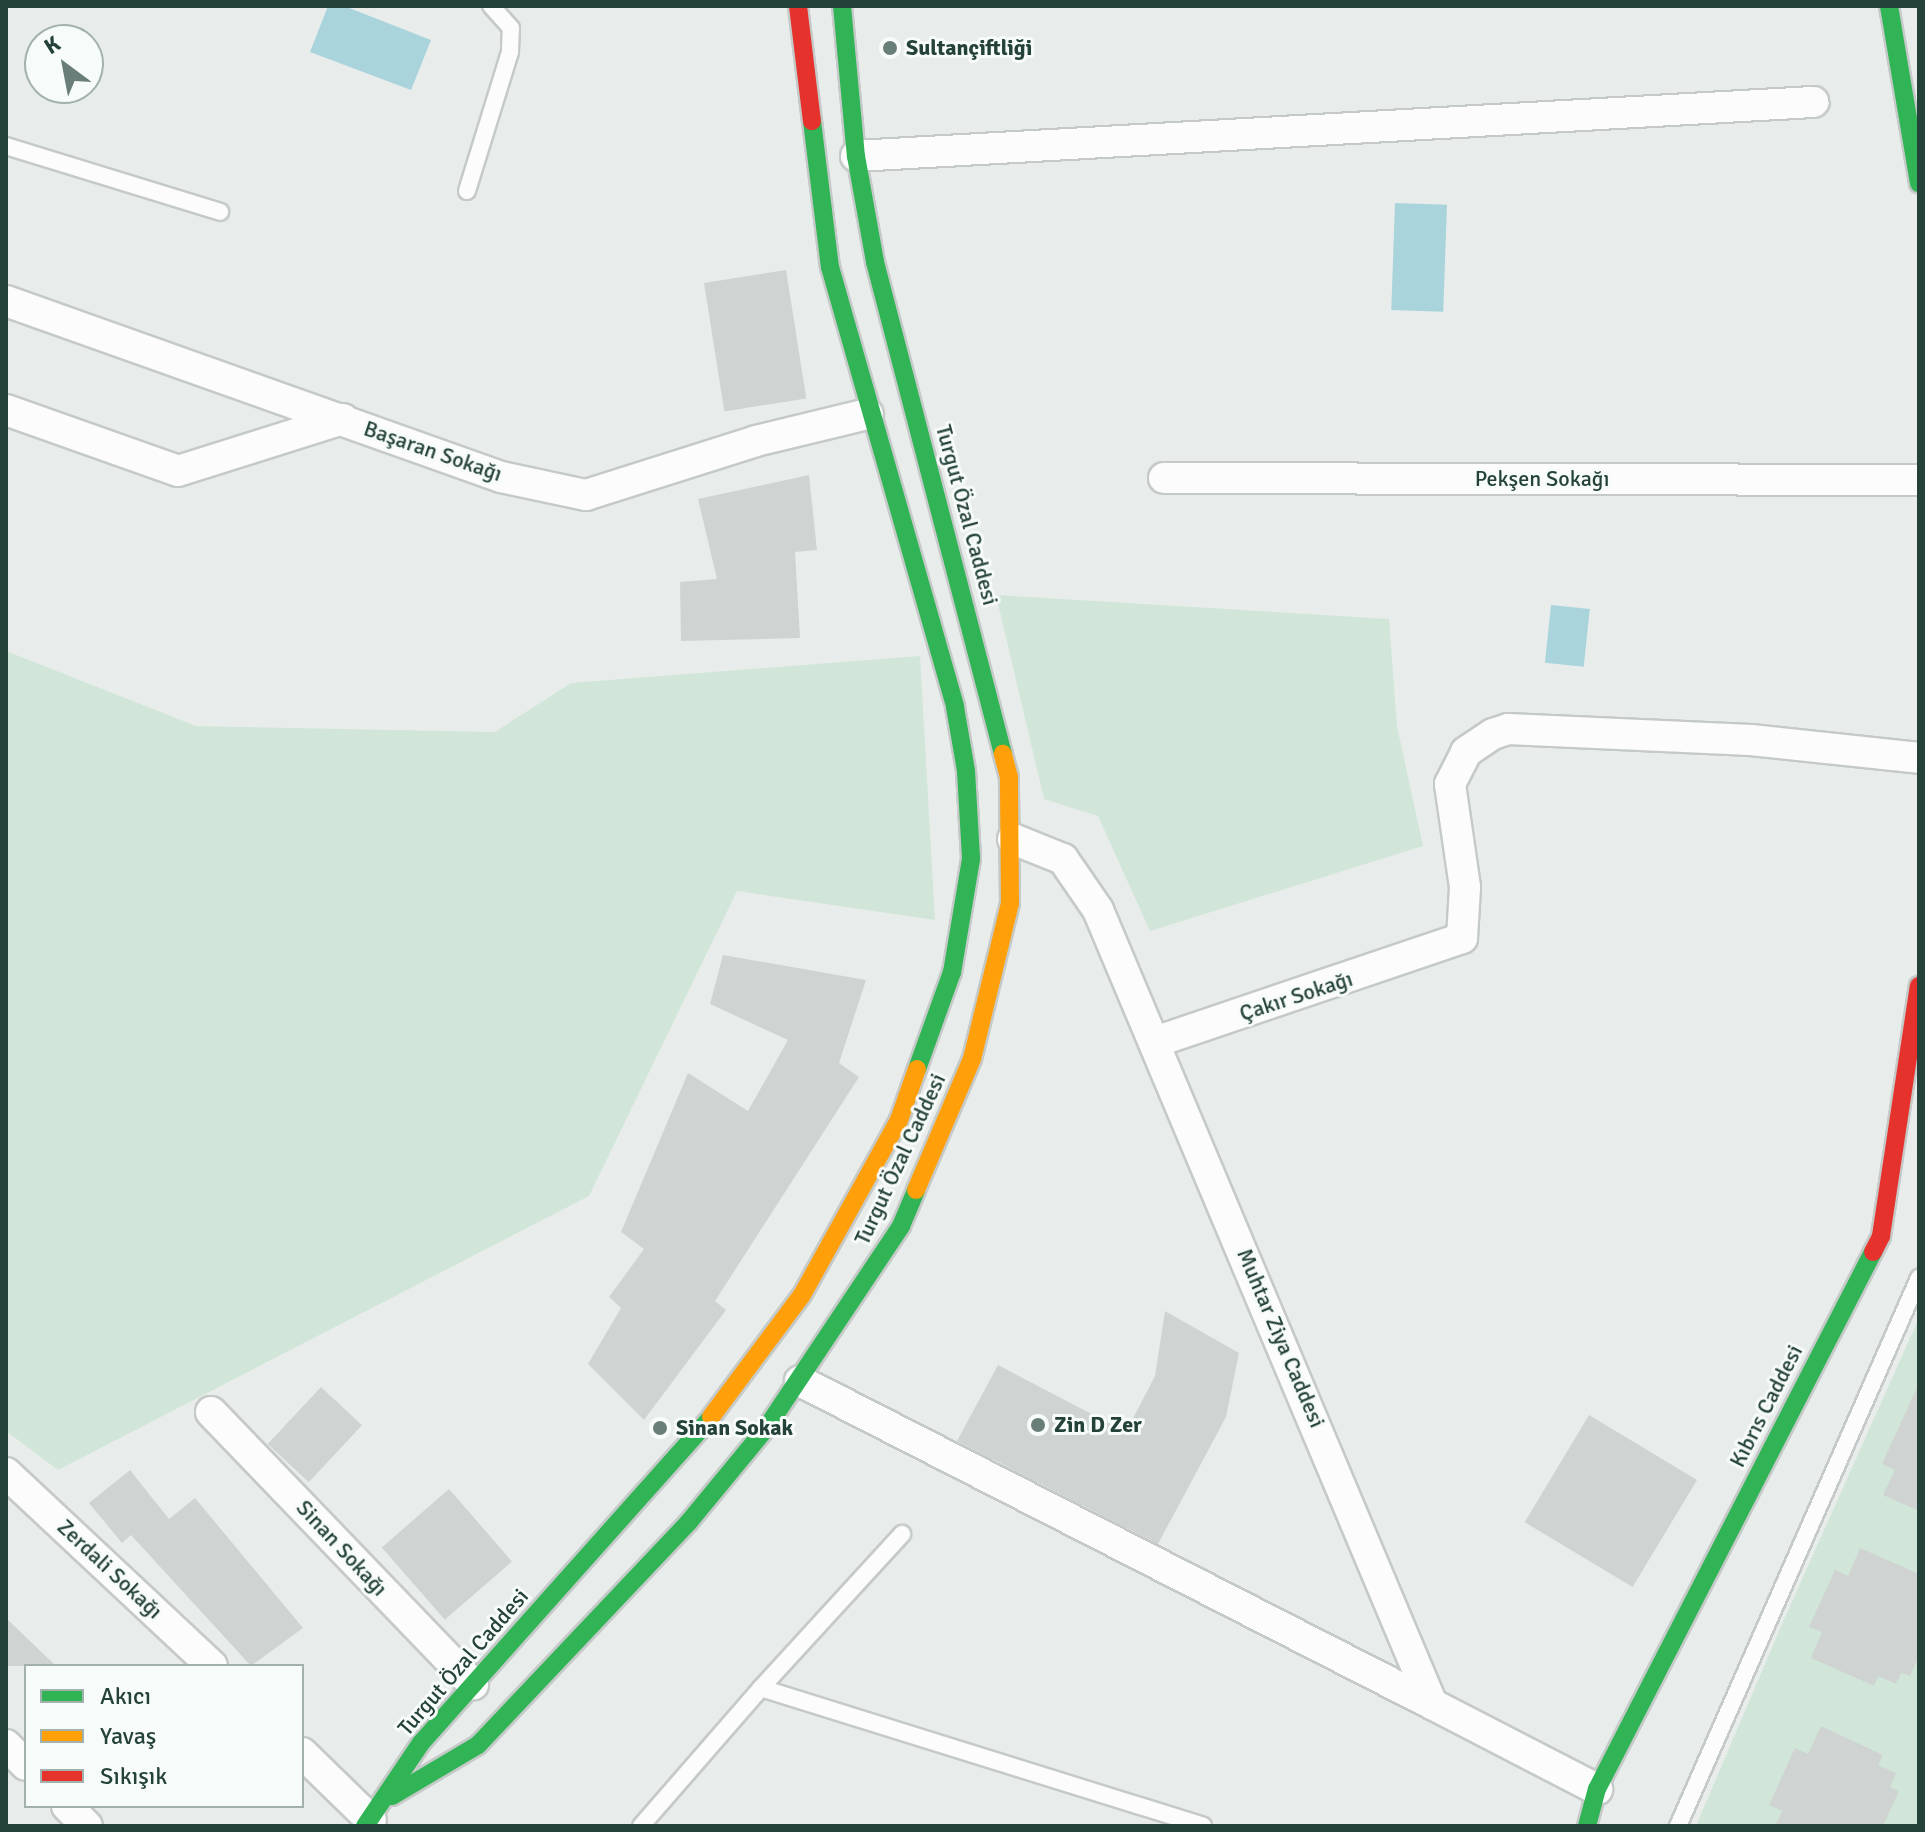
<!DOCTYPE html>
<meta charset="utf-8">
<style>
body{margin:0}
#map{position:relative;width:1925px;height:1832px;overflow:hidden;background:#e8edeb;font-family:Signika,sans-serif}
div>[style]{position:absolute}
[style*='--x']{left:calc(var(--x)*1px);top:calc(var(--y)*1px);width:calc(var(--w)*1px);rotate:calc(var(--a)*1deg)}
.green>*{inset:0;background:#d1e6d8}
.water>*{inset:0;background:#a9d4db;transform-origin:0 0}
.building>*{inset:0;background:#cfd4d2;transform-origin:0 0}
.roads{filter:drop-shadow(2px 0 #c5cac8) drop-shadow(-2px 0 #c5cac8) drop-shadow(0 2px #c5cac8) drop-shadow(0 -2px #c5cac8)}
.lane>*{height:16px;margin:-8px;padding:0 8px;transform-origin:8px;border-radius:8px;background:#fcfcfc}
.street>*{height:30px;margin:-15px;padding:0 15px;transform-origin:15px;border-radius:15px;background:#fcfcfc}
.fast>*{height:18px;margin:-9px;padding:0 9px;transform-origin:9px;border-radius:9px;background:#30b455}
.slow>*{height:18px;margin:-9px;padding:0 9px;transform-origin:9px;border-radius:9px;background:#ff9f0a}
.jam>*{height:18px;margin:-9px;padding:0 9px;transform-origin:9px;border-radius:9px;background:#e5322d}
.dots>*{width:22px;height:22px;translate:-50% -50%;box-sizing:border-box;border:4px solid #f7fbf9;border-radius:50%}
span{translate:-50% -50%;white-space:nowrap;text-align:center;line-height:1.15;-webkit-text-stroke:6px #f7fbf9;paint-order:stroke}
.poi-label{font-size:22px;color:#24423a;font-weight:700}
.left{translate:0 -50%;text-align:left}
.street-label{font-size:22px;color:#24423a}
.frame{position:absolute;inset:0;border:8px solid #24423a;pointer-events:none}
.legend{position:absolute;left:24px;top:1664px;width:280px;height:144px;box-sizing:border-box;background:#f7fbf9;border:2px solid #a3b1ad;margin:0;padding:10px 14px;list-style:none;font-size:24px;color:#24423a}
.legend li{display:flex;align-items:center;gap:16px;height:40px}
.legend b{width:40px;border:2px solid #a3b1ad}
.north{position:absolute;left:24px;top:24px;width:80px;height:80px;box-sizing:border-box;background:#f7fbf9;border:2px solid #a3b1ad;border-radius:50%;rotate:328deg;font-size:22px;font-weight:700;line-height:32px;text-align:center;color:#24423a}
.north::after{content:'';display:block;margin:auto;width:28px;height:36px;background:#697e78;clip-path:polygon(50% 0,100% 100%,50% 72%,0 100%)}
</style>
<div id="map">
<div class="green">
<div style="clip-path:polygon(996px 595px,1389px 619px,1397px 726px,1423px 846px,1150px 931px,1098px 816px,1044px 799px)"></div>
<div style="clip-path:polygon(6px 651px,196px 726px,495px 732px,571px 683px,920px 656px,935px 920px,737px 891px,589px 1196px,58px 1470px,6px 1431px)"></div>
<div style="clip-path:polygon(1919px 1318px,1919px 1826px,1696px 1826px,1782px 1624px)"></div>
</div>
<div class="water">
<div style="clip-path:polygon(328px 6px,344px 6px,431px 40px,411px 90px,310px 52px)"></div>
<div style="left:1395px;top:203px;width:52px;height:107px;rotate:2deg"></div>
<div style="left:1551px;top:605px;width:39px;height:58px;rotate:6deg"></div>
</div>
<div class="building">
<div style="left:786px;top:270px;width:130px;height:83px;rotate:81deg"></div>
<div style="clip-path:polygon(809px 475px,817px 550px,795px 552px,800px 638px,681px 641px,680px 582px,717px 579px,698px 499px)"></div>
<div style="clip-path:polygon(723px 955px,866px 980px,839px 1063px,859px 1077px,715px 1301px,726px 1310px,644px 1420px,588px 1364px,621px 1308px,609px 1297px,644px 1249px,621px 1232px,688px 1073px,748px 1111px,788px 1040px,710px 1004px)"></div>
<div style="clip-path:polygon(1165px 1311px,1239px 1353px,1226px 1417px,1158px 1544px,957px 1441px,998px 1365px,1126px 1432px,1155px 1376px)"></div>
<div style="clip-path:polygon(1919px 1383px,1919px 1511px,1883px 1495px,1895px 1470px,1882px 1464px)"></div>
<div style="left:321px;top:1387px;width:56px;height:78px;rotate:43deg"></div>
<div style="left:1589px;top:1415px;width:126px;height:125px;rotate:31deg"></div>
<div style="clip-path:polygon(130px 1470px,169px 1519px,195px 1498px,303px 1628px,251px 1666px,131px 1535px,122px 1543px,89px 1503px)"></div>
<div style="left:449px;top:1489px;width:96px;height:89px;rotate:49deg"></div>
<div style="clip-path:polygon(1860px 1548px,1919px 1574px,1919px 1656px,1910px 1676px,1901px 1673px,1896px 1684px,1878px 1676px,1874px 1686px,1811px 1658px,1822px 1632px,1809px 1627px,1835px 1570px,1848px 1576px)"></div>
<div style="clip-path:polygon(6px 1618px,56px 1666px,6px 1666px)"></div>
<div style="clip-path:polygon(1821px 1726px,1883px 1755px,1878px 1765px,1896px 1773px,1890px 1787px,1899px 1791px,1883px 1826px,1775px 1826px,1782px 1811px,1769px 1805px,1795px 1748px,1808px 1754px)"></div>
</div>
<div class="roads">
<div class="lane">
<div style="--x:6;--y:146;--w:224;--a:17.1"></div>
<div style="--x:467;--y:191;--w:145;--a:-72.8"></div>
<div style="--x:510;--y:52;--w:24;--a:-88"></div>
<div style="--x:511;--y:28;--w:30;--a:-132"></div>
<div style="--x:761;--y:1688;--w:209;--a:-47.5"></div>
<div style="--x:641;--y:1826;--w:183;--a:-49"></div>
<div style="--x:761;--y:1688;--w:463;--a:17.3"></div>
<div style="--x:1678;--y:1826;--w:599;--a:-66.26"></div>
</div>
<div class="street">
<div style="--x:856;--y:156;--w:959;--a:-3.23"></div>
<div style="--x:6;--y:301;--w:525;--a:19.57"></div>
<div style="--x:501;--y:477;--w:87;--a:12"></div>
<div style="--x:586;--y:495;--w:178;--a:-17.6"></div>
<div style="--x:756;--y:441;--w:115;--a:-13.6"></div>
<div style="--x:6;--y:410;--w:182;--a:19.5"></div>
<div style="--x:178;--y:471;--w:173;--a:-17.5"></div>
<div style="--x:1164;--y:478;--w:755;--a:0.15"></div>
<div style="--x:1013;--y:839;--w:54;--a:21.8"></div>
<div style="--x:1063;--y:859;--w:62;--a:55.5"></div>
<div style="--x:1098;--y:910;--w:861;--a:67.19"></div>
<div style="--x:1432;--y:1704;--w:186;--a:27.3"></div>
<div style="--x:1158;--y:1041;--w:321;--a:-18.7"></div>
<div style="--x:1462;--y:938;--w:51;--a:-86.6"></div>
<div style="--x:1465;--y:887;--w:104;--a:-98.3"></div>
<div style="--x:1450;--y:784;--w:36;--a:-63"></div>
<div style="--x:1466;--y:752;--w:32;--a:-34"></div>
<div style="--x:1493;--y:734;--w:16;--a:-18"></div>
<div style="--x:1508;--y:729;--w:243;--a:2.6"></div>
<div style="--x:1751;--y:740;--w:169;--a:6.1"></div>
<div style="--x:800;--y:1381;--w:710;--a:27.07"></div>
<div style="--x:211;--y:1412;--w:378;--a:46.1"></div>
<div style="--x:6;--y:1473;--w:282;--a:43.1"></div>
<div style="--x:6;--y:1745;--w:28;--a:45"></div>
<div style="--x:302;--y:1753;--w:96;--a:44.2"></div>
<div style="--x:67;--y:1806;--w:28;--a:45"></div>
</div>
<div class="fast">
<div style="--x:842;--y:6;--w:151;--a:84.7"></div>
<div style="--x:856;--y:156;--w:108;--a:79.8"></div>
<div style="--x:875;--y:262;--w:508;--a:75.42"></div>
<div style="--x:1889;--y:6;--w:180;--a:80.4"></div>
<div style="--x:812;--y:121;--w:147;--a:83"></div>
<div style="--x:830;--y:267;--w:457;--a:74.1"></div>
<div style="--x:955;--y:707;--w:65;--a:80.2"></div>
<div style="--x:966;--y:771;--w:88;--a:86.7"></div>
<div style="--x:971;--y:859;--w:115;--a:99.5"></div>
<div style="--x:952;--y:972;--w:103;--a:109.8"></div>
<div style="--x:392;--y:1796;--w:100;--a:-30.7"></div>
<div style="--x:478;--y:1745;--w:306;--a:-46.6"></div>
<div style="--x:688;--y:1523;--w:124;--a:-50.5"></div>
<div style="--x:767;--y:1427;--w:242;--a:-56.3"></div>
<div style="--x:901;--y:1226;--w:39;--a:-67"></div>
<div style="--x:365;--y:1826;--w:100;--a:-56"></div>
<div style="--x:421;--y:1743;--w:436;--a:-48.3"></div>
<div style="--x:1587;--y:1826;--w:38;--a:-75"></div>
<div style="--x:1597;--y:1789;--w:604;--a:-62.8"></div>
</div>
<div class="slow">
<div style="--x:916;--y:1190;--w:142;--a:-66.9"></div>
<div style="--x:972;--y:1059;--w:161;--a:-76.3"></div>
<div style="--x:1010;--y:903;--w:126;--a:-90.5"></div>
<div style="--x:1009;--y:777;--w:24;--a:-105"></div>
<div style="--x:711;--y:1417;--w:152;--a:-53.3"></div>
<div style="--x:802;--y:1295;--w:200;--a:-61"></div>
<div style="--x:899;--y:1120;--w:54;--a:-70.6"></div>
</div>
<div class="jam">
<div style="--x:798;--y:6;--w:116;--a:83.1"></div>
<div style="--x:1873;--y:1252;--w:18;--a:-63"></div>
<div style="--x:1881;--y:1236;--w:253;--a:-81.4"></div>
</div>
</div>
<div class="dots">
<div style="left:890px;top:48px;background:#697e78"></div>
<div style="left:1038px;top:1425px;background:#697e78"></div>
<div style="left:660px;top:1428px;background:#697e78"></div>
</div>
<div class="poi-label">
<span class="left" style="left:906px;top:48px">Sultançiftliği</span>
<span class="left" style="left:1054px;top:1425px">Zin D Zer</span>
<span class="left" style="left:676px;top:1428px">Sinan Sokak</span>
</div>
<div class="street-label">
<span style="left:433px;top:451px;rotate:19deg">Başaran Sokağı</span>
<span style="left:1542px;top:479px">Pekşen Sokağı</span>
<span style="left:967px;top:515px;rotate:75deg">Turgut Özal Caddesi</span>
<span style="left:1296px;top:996px;rotate:-18deg">Çakır Sokağı</span>
<span style="left:900px;top:1159px;rotate:-65deg">Turgut Özal Caddesi</span>
<span style="left:1281px;top:1338px;rotate:67deg">Muhtar Ziya Caddesi</span>
<span style="left:1766px;top:1406px;rotate:-63deg">Kıbrıs Caddesi</span>
<span style="left:342px;top:1548px;rotate:47deg">Sinan Sokağı</span>
<span style="left:110px;top:1569px;rotate:43deg">Zerdali Sokağı</span>
<span style="left:463px;top:1662px;rotate:-49deg">Turgut Özal Caddesi</span>
</div>
<div class="frame"></div>
<ul class="legend">
<li><b style="height:10px;background:#30b455"></b>Akıcı</li>
<li><b style="height:10px;background:#ff9f0a"></b>Yavaş</li>
<li><b style="height:10px;background:#e5322d"></b>Sıkışık</li>
</ul>
<div class="north">K</div>
</div>
